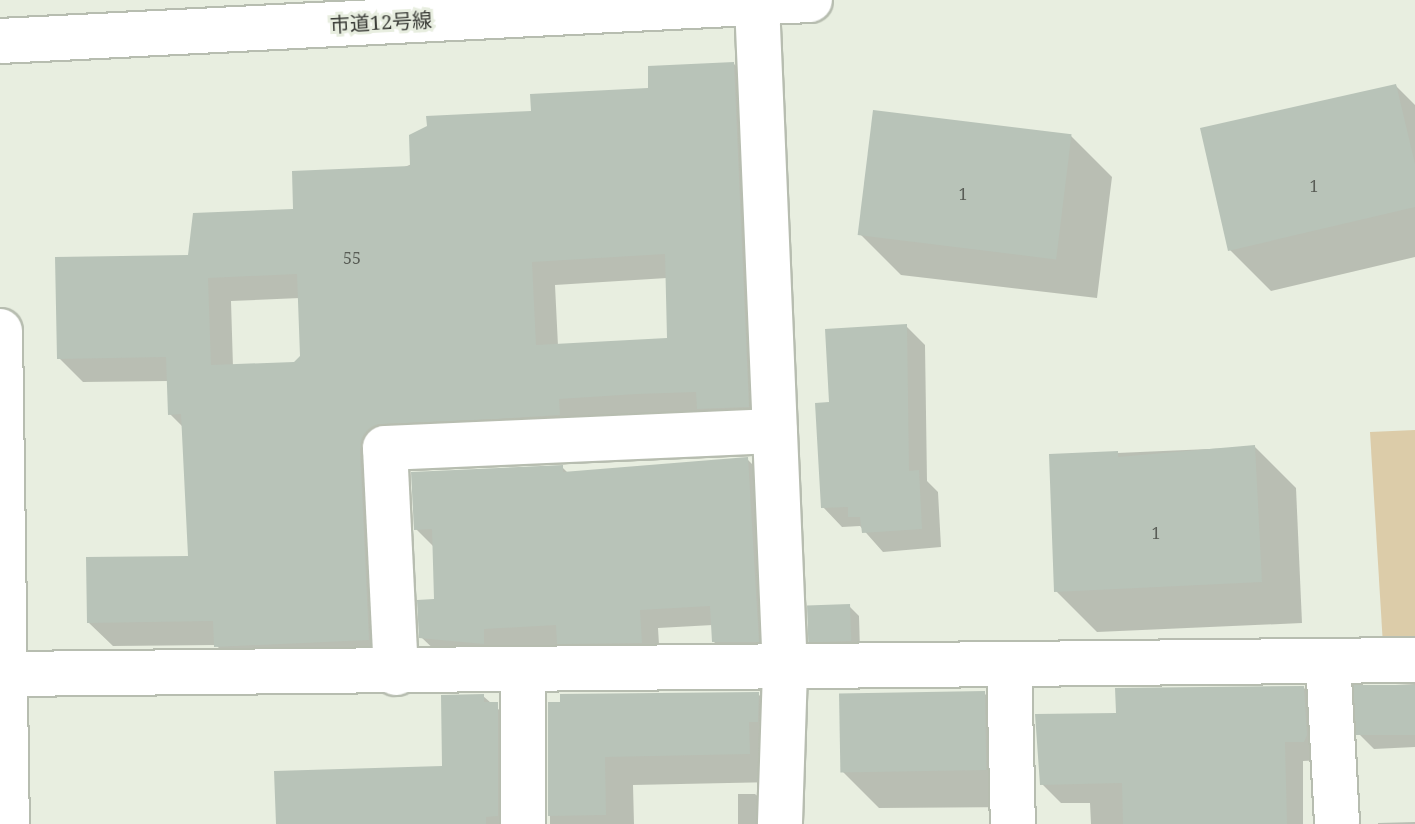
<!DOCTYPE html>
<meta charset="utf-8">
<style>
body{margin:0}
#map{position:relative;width:1415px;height:824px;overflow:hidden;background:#e8eee0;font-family:"Noto Serif","Noto Sans JP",serif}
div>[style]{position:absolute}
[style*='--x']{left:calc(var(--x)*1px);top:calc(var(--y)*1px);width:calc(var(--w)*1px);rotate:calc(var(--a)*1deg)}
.green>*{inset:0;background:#dccca9}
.shadow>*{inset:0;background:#0003}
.building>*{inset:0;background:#b8c3b8;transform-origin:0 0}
.roads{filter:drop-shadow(2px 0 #b7bdb0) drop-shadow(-2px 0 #b7bdb0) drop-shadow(0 2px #b7bdb0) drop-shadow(0 -2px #b7bdb0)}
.minor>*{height:44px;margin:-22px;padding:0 22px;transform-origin:22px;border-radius:22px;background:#fff}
.major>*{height:44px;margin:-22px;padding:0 22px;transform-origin:22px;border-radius:22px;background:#fff}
span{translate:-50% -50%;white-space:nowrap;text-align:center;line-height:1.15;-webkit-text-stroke:6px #e8eee0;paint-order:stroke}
.number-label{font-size:16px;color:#595d56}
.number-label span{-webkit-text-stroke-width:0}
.street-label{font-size:20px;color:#393b36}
</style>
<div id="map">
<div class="green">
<div style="clip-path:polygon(1415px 430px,1415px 644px,1383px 645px,1370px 432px)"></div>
</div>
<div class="shadow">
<div style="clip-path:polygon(evenodd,734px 64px,757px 87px,772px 430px,396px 450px,392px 663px,240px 670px,216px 645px,113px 646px,89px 623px,190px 558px,184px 428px,170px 414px,169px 381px,83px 382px,59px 358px,190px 257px,533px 113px,650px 90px,734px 64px,667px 278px,669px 340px,558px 346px,555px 285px,667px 278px,734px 64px,300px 298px,303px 356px,295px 364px,233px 367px,231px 301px,300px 298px)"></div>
<div style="clip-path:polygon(1396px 86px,1415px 105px,1415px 257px,1271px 291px,1230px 250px)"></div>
<div style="clip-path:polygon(1071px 136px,1112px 177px,1097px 298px,901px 275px,860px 234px)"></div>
<div style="clip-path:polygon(906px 326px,925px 345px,927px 481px,938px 492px,941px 547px,883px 552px,860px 526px,842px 527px,823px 507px,831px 404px)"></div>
<div style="clip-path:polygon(1255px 447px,1296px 488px,1302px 623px,1097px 632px,1056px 591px,1117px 453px)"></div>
<div style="clip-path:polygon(747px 459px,767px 479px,777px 660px,733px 661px,713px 641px,713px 625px,658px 628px,660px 661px,579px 662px,561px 645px,441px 656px,421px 637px,436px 601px,434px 547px,416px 529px,562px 467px,568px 473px)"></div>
<div style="clip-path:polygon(849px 606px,859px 616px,860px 650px,821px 650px,811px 640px)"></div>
<div style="clip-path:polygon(1415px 684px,1415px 747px,1374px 749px,1359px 734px,1356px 687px)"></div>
<div style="clip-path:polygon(1304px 688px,1323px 707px,1323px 760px,1303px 761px,1303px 824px,1091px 824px,1090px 803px,1061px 803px,1042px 784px,1118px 715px)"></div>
<div style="clip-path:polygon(984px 693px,1022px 731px,1024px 807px,879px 808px,841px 770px)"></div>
<div style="clip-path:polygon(758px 694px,787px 722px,778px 782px,633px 785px,634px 824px,550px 824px,550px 704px)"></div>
<div style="clip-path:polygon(483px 696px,526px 733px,526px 824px,278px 824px,444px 768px)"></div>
<div style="clip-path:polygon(738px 794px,755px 794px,765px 803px,765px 824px,738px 824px)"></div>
<div style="clip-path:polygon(1415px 822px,1415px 824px,1378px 824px,1378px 823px)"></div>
</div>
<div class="building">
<div style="clip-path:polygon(evenodd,734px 62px,749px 407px,697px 409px,696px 392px,637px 394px,559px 399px,560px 415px,372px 427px,360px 449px,369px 640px,214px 647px,213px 621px,87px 623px,86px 557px,188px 556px,181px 414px,168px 415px,166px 357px,57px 359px,55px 257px,188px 255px,193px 213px,293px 209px,292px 171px,410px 166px,409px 135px,427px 126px,426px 116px,531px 111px,530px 94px,648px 88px,648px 66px,734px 62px,665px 254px,667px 338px,536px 345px,532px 262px,665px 254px,734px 62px,297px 274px,300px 356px,294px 362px,211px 365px,208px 278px,297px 274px)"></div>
<div style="clip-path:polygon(1396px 84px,1415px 164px,1415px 207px,1228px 251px,1200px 128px)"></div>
<div style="left:873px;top:110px;width:200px;height:126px;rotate:7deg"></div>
<div style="clip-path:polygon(907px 324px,909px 471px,919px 470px,922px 529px,862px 533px,860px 517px,848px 517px,848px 507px,821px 508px,815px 403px,829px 402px,825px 329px)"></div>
<div style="clip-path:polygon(1255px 445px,1262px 582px,1054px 592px,1049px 454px,1118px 451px,1118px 457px)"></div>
<div style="clip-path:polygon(748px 457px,759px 642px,712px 642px,710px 606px,640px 610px,642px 643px,557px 644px,556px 625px,484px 629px,484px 644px,419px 638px,417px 600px,434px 599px,432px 529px,414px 530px,411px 472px,563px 465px,563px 472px)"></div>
<div style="left:850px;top:604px;width:37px;height:43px;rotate:88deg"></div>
<div style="left:1415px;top:685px;width:50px;height:61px;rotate:90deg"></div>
<div style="clip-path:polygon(1304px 686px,1307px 735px,1304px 742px,1285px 742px,1287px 824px,1123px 824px,1122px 783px,1040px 785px,1035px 714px,1116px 713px,1115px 688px)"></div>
<div style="left:985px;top:691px;width:79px;height:146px;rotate:89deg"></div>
<div style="clip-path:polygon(759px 692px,758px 722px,749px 722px,750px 754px,605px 757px,606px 815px,548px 816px,548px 702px,560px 702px,560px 694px)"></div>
<div style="clip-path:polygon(484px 694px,484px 702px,498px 702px,498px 816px,486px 817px,486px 824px,276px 824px,274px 771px,442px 766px,441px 695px)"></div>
</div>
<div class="roads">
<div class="minor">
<div style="--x:757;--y:3;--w:669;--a:87.6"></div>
<div style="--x:785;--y:671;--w:153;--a:91.9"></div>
<div style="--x:0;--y:41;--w:811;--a:-2.9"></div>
<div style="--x:1328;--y:661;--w:163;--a:86.8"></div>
<div style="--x:1009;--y:665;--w:159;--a:88.6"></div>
<div style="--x:396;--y:673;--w:225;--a:-92.8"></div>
<div style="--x:385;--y:448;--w:390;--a:-2.5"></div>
<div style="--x:523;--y:673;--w:151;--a:90"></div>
<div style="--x:5;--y:674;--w:1410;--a:-0.57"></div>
</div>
<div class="major">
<div style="--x:0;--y:331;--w:493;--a:89.2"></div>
</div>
</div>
<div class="number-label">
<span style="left:1314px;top:186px">1</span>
<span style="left:963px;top:194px">1</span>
<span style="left:352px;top:258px">55</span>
<span style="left:1156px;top:533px">1</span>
</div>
<div class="street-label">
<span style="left:381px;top:22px;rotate:-3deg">市道12号線</span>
</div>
</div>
